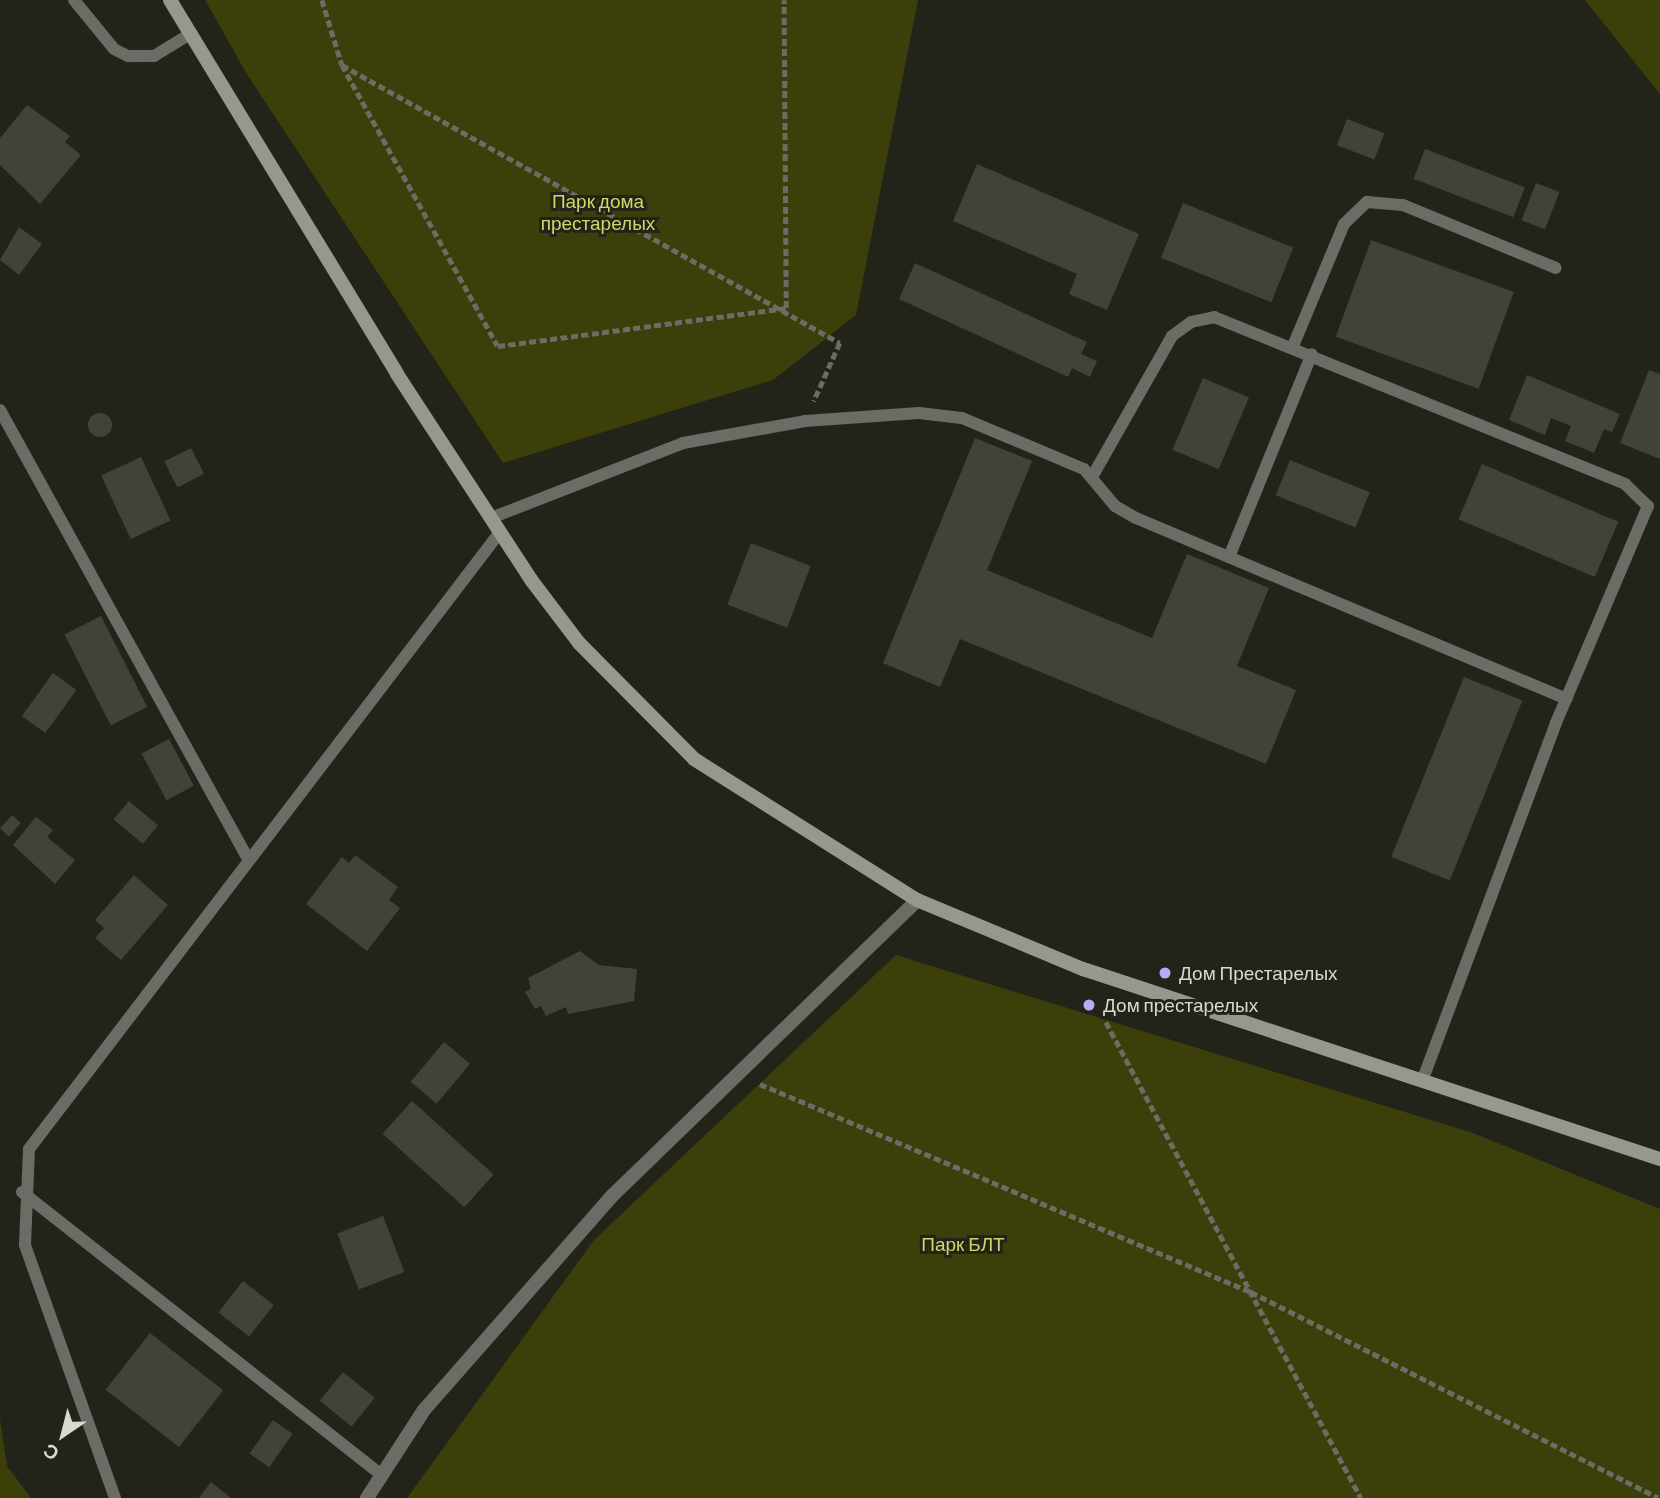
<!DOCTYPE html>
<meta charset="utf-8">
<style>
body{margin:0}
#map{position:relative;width:1660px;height:1498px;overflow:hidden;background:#222319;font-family:Barlow,sans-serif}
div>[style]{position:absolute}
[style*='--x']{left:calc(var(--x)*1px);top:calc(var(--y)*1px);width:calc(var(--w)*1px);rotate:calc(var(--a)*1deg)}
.green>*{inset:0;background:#3d3f0a}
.building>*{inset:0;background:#424338;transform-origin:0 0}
.round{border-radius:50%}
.path>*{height:4.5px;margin-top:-2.25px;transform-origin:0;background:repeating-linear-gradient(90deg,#6b6c63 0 7px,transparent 0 10.5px)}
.lane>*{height:12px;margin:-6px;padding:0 6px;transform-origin:6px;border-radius:6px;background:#6c6c67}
.street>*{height:14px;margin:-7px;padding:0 7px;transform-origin:7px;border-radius:7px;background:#6c6c67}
.secondary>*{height:14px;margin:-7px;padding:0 7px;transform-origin:7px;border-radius:7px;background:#96978e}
.dots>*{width:19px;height:19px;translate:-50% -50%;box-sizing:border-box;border:4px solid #222319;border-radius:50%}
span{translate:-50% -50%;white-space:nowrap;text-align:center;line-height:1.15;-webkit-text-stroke:6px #222319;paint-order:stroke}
.park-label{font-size:19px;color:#d0d766}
.poi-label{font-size:19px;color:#d8d9d2}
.left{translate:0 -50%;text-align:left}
.north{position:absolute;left:28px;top:1400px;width:70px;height:70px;-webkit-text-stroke:5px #222319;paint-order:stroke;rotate:215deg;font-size:19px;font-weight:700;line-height:28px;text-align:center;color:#d8d9d2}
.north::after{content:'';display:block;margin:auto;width:24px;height:32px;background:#d8d9d2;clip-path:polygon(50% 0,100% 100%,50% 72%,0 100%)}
</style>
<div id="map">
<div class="green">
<div style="clip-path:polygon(205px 0,918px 0,856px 315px,773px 380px,503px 463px,248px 76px)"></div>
<div style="clip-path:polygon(1585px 0,1660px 0,1660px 94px)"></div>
<div style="clip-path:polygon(896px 955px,1473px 1133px,1660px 1209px,1660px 1498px,407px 1498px,594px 1240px)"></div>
<div style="clip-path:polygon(0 1419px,7px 1466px,31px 1498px,0 1498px)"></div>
</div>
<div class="building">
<div style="clip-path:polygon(27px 105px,70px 136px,65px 142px,81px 155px,40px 204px,0 165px,0 138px)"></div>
<div style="left:1347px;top:119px;width:40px;height:28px;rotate:21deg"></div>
<div style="left:1425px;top:149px;width:107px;height:32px;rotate:21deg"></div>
<div style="clip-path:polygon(977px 164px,1139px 234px,1107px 310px,1069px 294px,1077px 274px,953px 221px)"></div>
<div style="left:1536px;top:183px;width:25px;height:40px;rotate:21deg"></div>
<div style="left:1183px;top:203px;width:119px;height:59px;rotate:22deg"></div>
<div style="clip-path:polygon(19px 227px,42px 244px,19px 275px,0 260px)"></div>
<div style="left:1371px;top:240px;width:152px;height:103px;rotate:20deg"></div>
<div style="clip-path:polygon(915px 263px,1087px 342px,1081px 354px,1097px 361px,1090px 377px,1072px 368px,1068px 377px,899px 299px)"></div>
<div style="clip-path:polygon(1649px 370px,1660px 374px,1660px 459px,1620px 443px)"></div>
<div style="clip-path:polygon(1527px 375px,1620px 414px,1612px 432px,1604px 429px,1594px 453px,1565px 441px,1571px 426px,1551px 418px,1545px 435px,1509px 420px)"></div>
<div style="left:1203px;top:378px;width:50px;height:78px;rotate:23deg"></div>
<div class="round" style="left:88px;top:413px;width:24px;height:24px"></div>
<div style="clip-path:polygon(975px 438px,1032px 461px,987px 570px,1152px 638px,1187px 554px,1269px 588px,1237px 666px,1296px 690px,1266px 764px,960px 639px,940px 687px,883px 663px)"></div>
<div style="left:191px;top:448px;width:29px;height:30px;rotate:63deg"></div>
<div style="left:141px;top:457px;width:70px;height:44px;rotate:65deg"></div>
<div style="left:1290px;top:460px;width:86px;height:38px;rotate:22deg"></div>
<div style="left:1482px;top:464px;width:148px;height:60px;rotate:23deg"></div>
<div style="left:751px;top:543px;width:64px;height:66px;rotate:21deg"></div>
<div style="left:101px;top:616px;width:102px;height:41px;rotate:63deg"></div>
<div style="left:53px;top:673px;width:29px;height:53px;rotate:36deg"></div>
<div style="left:1464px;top:677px;width:63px;height:194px;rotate:22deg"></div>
<div style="left:169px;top:739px;width:53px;height:31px;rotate:62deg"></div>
<div style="left:129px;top:801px;width:38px;height:24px;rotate:40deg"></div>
<div style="left:12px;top:815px;width:12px;height:18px;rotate:42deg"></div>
<div style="clip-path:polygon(36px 817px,53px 830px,47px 837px,75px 860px,55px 884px,13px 845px)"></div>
<div style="clip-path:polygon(355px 855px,398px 887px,389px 900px,400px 908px,367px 951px,306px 904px,342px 857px,349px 863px)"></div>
<div style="clip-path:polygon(134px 875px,168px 905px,121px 960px,95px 938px,104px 928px,95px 920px)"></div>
<div style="clip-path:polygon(580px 951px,599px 965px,637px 969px,634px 1001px,568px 1014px,566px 1007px,546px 1016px,541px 1006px,535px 1009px,525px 992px,531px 989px,528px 978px)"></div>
<div style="left:444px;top:1042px;width:34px;height:52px;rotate:40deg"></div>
<div style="left:412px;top:1101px;width:110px;height:44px;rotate:42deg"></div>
<div style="left:383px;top:1216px;width:60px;height:49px;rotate:69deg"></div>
<div style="left:243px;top:1281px;width:39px;height:40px;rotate:38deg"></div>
<div style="left:150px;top:1333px;width:93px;height:72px;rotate:38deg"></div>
<div style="left:343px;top:1372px;width:41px;height:37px;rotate:39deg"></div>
<div style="left:273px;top:1420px;width:24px;height:41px;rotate:35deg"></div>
<div style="clip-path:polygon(211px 1482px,231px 1498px,199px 1498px)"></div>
</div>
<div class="path">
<div style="--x:322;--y:0;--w:68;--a:72.9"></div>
<div style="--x:342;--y:65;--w:570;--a:29.17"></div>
<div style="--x:840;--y:343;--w:64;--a:114.1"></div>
<div style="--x:342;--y:65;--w:321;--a:61"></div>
<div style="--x:498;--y:346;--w:290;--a:-7.5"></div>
<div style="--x:786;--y:308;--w:308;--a:-90.4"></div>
<div style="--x:1106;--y:1022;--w:540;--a:61.82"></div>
<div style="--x:760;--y:1084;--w:533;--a:22.96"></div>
<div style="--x:1251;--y:1292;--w:456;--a:26.8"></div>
</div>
<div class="lane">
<div style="--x:74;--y:0;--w:63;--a:50.8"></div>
<div style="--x:114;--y:49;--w:16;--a:27"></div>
<div style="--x:128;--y:56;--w:26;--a:0"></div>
<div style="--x:154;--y:56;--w:42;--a:-31.4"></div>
<div style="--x:1293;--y:346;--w:132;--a:-67.3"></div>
<div style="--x:1344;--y:224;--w:32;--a:-44"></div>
<div style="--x:1367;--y:202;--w:36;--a:5"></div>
<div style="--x:1403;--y:205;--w:165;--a:22.4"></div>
<div style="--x:0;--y:410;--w:511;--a:61.08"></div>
<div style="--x:1092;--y:477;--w:162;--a:-60.4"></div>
<div style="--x:1172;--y:336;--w:24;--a:-36"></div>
<div style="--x:1191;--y:322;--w:24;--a:-12"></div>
<div style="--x:1214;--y:317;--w:444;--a:22.1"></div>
<div style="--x:1625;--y:484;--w:32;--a:44"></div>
<div style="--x:1648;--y:506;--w:236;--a:113"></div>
<div style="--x:1556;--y:723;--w:380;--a:110.5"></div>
<div style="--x:491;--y:518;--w:206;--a:-21.3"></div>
<div style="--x:683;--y:443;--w:124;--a:-10.2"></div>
<div style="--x:805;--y:421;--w:114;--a:-4"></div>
<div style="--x:919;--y:413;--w:43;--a:6.6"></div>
<div style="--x:962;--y:418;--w:132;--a:22.7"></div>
<div style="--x:1084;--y:469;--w:48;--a:50"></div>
<div style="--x:1115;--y:506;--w:24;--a:30"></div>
<div style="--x:1136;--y:518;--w:467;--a:22.8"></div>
<div style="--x:1229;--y:557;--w:219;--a:-67.8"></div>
<div style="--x:22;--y:1192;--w:456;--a:38.2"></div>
<div style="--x:115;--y:1498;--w:269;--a:-109.6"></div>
<div style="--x:25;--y:1245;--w:96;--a:-87.6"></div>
<div style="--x:29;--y:1149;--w:776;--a:-52.64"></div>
</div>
<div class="street">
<div style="--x:367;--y:1498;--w:105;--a:-57.1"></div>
<div style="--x:424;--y:1410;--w:286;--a:-48.7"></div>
<div style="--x:613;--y:1195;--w:424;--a:-44.1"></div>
</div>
<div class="secondary">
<div style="--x:170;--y:0;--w:437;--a:58.7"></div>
<div style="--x:397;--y:374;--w:247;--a:56.9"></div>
<div style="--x:532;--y:581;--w:78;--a:52.8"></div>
<div style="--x:579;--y:643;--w:163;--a:45.2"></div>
<div style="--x:694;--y:759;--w:264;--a:32.3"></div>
<div style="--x:917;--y:900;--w:180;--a:22.6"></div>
<div style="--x:1083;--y:969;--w:607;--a:18.23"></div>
</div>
<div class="dots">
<div style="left:1165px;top:973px;background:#b9abf7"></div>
<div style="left:1089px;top:1005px;background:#b9abf7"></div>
</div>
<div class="park-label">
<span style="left:598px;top:212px">Парк дома<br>престарелых</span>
<span style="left:963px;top:1244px">Парк БЛТ</span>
</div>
<div class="poi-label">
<span class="left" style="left:1179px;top:973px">Дом Престарелых</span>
<span class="left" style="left:1103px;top:1005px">Дом престарелых</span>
</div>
<div class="north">С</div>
</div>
